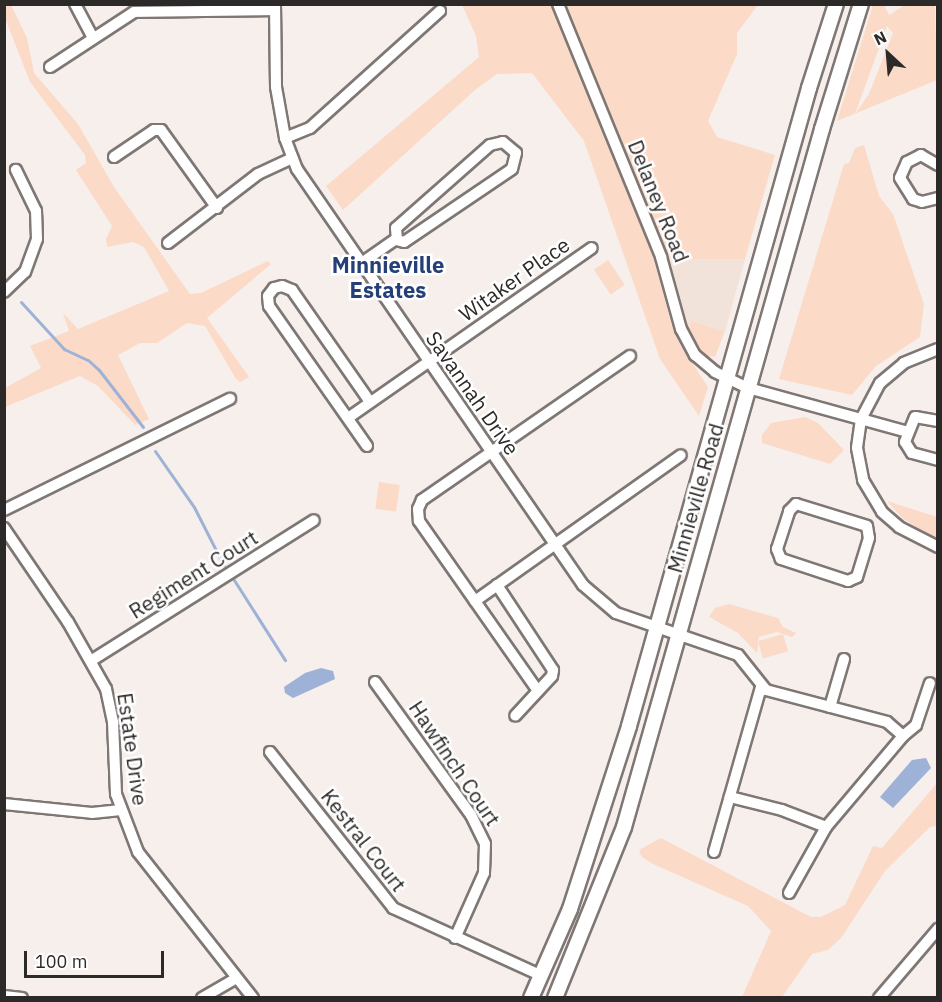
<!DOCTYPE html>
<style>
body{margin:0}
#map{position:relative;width:942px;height:1002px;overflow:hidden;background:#f6efeb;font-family:"IBM Plex Sans",sans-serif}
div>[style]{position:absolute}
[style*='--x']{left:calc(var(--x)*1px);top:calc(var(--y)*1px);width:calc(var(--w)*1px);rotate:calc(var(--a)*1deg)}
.built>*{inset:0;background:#f1e2da}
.green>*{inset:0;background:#fcdac8;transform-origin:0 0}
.water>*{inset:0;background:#9eb1d6}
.stream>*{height:3px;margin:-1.5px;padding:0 1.5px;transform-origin:1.5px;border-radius:1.5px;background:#9eb1d6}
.roads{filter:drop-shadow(2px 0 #7e7774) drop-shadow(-2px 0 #7e7774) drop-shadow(0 2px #7e7774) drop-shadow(0 -2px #7e7774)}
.minor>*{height:10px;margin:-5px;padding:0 5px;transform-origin:5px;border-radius:5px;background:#fff}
.major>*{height:14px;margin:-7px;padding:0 7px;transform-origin:7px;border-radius:7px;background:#fff}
span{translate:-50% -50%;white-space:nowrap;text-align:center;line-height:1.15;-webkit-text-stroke:5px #fff;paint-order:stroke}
.street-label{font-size:21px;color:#2c2a28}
.neighbourhood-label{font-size:22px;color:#254077;font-weight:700}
.frame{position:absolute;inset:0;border:6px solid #2c2a28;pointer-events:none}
.north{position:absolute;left:858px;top:24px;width:60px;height:60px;-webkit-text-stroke:4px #fff;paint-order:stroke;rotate:334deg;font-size:16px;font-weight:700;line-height:24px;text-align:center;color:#2c2a28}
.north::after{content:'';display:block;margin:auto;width:21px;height:27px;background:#2c2a28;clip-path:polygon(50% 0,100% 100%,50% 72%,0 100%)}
.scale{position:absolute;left:24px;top:951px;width:140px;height:27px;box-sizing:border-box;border:3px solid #2c2a28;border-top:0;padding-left:8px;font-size:18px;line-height:21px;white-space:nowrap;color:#2c2a28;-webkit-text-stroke:4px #fff;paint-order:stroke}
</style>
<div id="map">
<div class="built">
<div style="clip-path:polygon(668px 258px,745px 259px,725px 331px,693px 321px,688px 329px)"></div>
</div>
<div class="green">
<div style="clip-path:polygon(11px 5px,27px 38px,34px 73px,78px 124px,114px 187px,190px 294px,201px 293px,268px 261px,271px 264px,207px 318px,249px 377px,240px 382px,236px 379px,205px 326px,187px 323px,157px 343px,140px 343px,118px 355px,149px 419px,135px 425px,98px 386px,80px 376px,5px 407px,5px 388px,41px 368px,30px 346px,69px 331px,63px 313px,78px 329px,169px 291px,144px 247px,133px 242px,107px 247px,106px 239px,112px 226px,76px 170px,86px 163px,85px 155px,30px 82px,5px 18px,5px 5px)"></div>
<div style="clip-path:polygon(462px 5px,758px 5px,737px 33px,737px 54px,708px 121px,717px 137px,775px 155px,745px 259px,654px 259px,670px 319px,681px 346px,708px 387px,699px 416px,660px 359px,584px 141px,532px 73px,497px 74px,475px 90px,343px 210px,326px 186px,479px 57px,476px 36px)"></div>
<div style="clip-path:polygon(evenodd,873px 5px,884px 5px,889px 15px,905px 5px,935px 5px,937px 80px,837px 121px,873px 5px,887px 26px,893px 33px,869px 94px,855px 114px,887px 26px)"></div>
<div style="clip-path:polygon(864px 145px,879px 196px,893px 214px,924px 304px,920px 337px,876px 366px,852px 395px,779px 379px,844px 164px,849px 163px,855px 148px)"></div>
<div style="left:608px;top:260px;width:30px;height:17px;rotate:56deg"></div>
<div style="clip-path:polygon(692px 321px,725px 331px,715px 357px,707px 356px,698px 346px,688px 329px)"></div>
<div style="clip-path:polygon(805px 417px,818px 423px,844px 450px,830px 464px,762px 443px,762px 435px,771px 423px)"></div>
<div style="left:379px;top:482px;width:21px;height:27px;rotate:8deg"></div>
<div style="clip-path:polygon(887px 501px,937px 517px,937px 539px,903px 519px)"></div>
<div style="clip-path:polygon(729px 604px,778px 618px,783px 627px,796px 633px,792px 637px,777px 632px,759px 637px,757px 653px,738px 633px,709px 617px,715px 608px)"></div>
<div style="left:783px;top:634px;width:18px;height:26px;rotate:74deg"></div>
<div style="clip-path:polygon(937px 783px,937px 826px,930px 827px,885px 871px,841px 938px,828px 950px,812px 954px,782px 997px,742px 997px,771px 931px,748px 906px,653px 864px,642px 857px,639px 850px,661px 838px,811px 917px,821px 917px,845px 905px,873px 846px,882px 848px)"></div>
</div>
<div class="water">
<div style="clip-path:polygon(321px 668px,333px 671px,335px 679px,293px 698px,285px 693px,284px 687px,305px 673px)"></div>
<div style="clip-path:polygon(926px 758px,931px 768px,893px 808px,880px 797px,912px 760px)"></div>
</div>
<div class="stream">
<div style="--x:21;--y:302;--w:64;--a:47.5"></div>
<div style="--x:64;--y:349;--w:26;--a:25"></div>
<div style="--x:88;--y:360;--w:15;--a:42"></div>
<div style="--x:99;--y:370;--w:72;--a:52.3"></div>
<div style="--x:155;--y:451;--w:68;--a:55.1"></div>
<div style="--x:194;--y:507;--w:66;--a:63"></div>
<div style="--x:234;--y:580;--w:95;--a:57.5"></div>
</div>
<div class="roads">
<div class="minor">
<div style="--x:75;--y:4;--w:38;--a:62"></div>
<div style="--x:275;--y:4;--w:83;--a:89.3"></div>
<div style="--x:276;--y:87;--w:52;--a:80"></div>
<div style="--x:285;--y:138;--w:33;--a:69"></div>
<div style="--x:297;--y:169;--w:505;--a:55.49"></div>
<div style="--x:583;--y:585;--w:43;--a:40.3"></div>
<div style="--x:616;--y:613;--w:129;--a:19"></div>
<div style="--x:738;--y:655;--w:45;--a:51.3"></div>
<div style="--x:766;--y:690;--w:125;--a:14.8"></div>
<div style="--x:887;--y:722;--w:21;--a:41"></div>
<div style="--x:903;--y:736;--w:119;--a:130.2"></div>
<div style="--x:826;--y:827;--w:47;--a:-158.9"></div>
<div style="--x:782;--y:810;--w:54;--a:-166"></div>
<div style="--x:558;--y:4;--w:273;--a:67.8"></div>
<div style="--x:661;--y:257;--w:75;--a:74.5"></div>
<div style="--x:681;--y:329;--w:30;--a:62"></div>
<div style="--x:695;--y:355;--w:26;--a:40"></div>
<div style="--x:715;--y:372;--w:37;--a:26"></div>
<div style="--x:748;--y:388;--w:166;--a:15.4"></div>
<div style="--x:50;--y:67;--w:100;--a:-33.2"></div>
<div style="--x:134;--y:12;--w:141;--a:-0.8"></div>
<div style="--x:285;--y:138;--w:27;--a:-22"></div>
<div style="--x:310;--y:128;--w:175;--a:-42"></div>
<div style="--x:503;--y:142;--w:17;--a:40"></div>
<div style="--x:516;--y:153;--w:16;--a:104"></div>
<div style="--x:512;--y:169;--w:130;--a:145.9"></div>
<div style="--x:404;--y:242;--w:7;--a:-164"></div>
<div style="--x:397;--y:240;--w:12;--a:-95"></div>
<div style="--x:396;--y:228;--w:125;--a:-41.4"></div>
<div style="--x:490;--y:145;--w:13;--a:-13"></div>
<div style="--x:114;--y:157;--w:48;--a:-34"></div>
<div style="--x:154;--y:130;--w:7;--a:0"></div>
<div style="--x:161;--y:130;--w:96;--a:54.3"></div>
<div style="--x:938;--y:165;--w:20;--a:-150"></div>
<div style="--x:921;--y:155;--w:16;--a:153"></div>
<div style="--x:907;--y:162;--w:17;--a:114"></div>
<div style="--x:900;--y:178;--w:25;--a:58"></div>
<div style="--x:913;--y:199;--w:9;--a:18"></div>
<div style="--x:922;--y:202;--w:16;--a:-14"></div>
<div style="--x:168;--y:243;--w:113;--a:-37.5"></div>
<div style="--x:258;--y:174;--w:38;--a:-25"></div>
<div style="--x:360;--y:264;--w:44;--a:-34.8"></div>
<div style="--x:4;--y:292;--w:29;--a:-44"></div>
<div style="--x:25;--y:272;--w:35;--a:-70"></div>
<div style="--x:37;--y:239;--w:28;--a:-92"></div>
<div style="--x:36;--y:211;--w:46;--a:-116"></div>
<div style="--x:938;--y:349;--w:37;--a:158"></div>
<div style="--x:904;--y:363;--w:31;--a:140"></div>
<div style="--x:880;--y:383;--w:41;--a:117.8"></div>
<div style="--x:861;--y:419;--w:29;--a:98"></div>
<div style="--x:857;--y:448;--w:33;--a:79"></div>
<div style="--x:863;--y:480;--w:37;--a:59"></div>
<div style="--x:882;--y:512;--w:23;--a:41"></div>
<div style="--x:899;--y:527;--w:44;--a:27.1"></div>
<div style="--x:348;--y:418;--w:297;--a:-34.9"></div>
<div style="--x:938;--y:421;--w:23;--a:-170"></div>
<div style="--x:915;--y:417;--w:27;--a:112"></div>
<div style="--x:905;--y:442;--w:13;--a:58"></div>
<div style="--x:912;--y:453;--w:27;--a:15"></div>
<div style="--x:367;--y:446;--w:171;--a:-125"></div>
<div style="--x:269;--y:306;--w:10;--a:-96"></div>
<div style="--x:268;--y:296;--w:10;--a:-53"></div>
<div style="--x:274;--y:288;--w:8;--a:-14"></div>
<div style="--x:282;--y:286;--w:11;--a:22"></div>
<div style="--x:292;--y:290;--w:136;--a:55.1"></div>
<div style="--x:796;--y:504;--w:74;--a:17.2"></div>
<div style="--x:867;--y:526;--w:12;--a:81"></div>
<div style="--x:869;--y:538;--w:41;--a:107.1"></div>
<div style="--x:857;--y:577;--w:10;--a:156"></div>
<div style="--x:848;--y:581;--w:71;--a:-161.8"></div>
<div style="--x:781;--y:559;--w:11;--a:-112"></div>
<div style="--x:777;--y:549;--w:40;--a:-72"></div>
<div style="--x:789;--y:511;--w:10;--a:-45"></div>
<div style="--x:4;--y:510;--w:252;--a:-26.2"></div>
<div style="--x:4;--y:528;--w:114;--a:55.8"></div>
<div style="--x:68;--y:622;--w:77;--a:60.4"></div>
<div style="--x:106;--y:689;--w:34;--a:78"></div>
<div style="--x:113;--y:722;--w:72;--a:87.6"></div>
<div style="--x:116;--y:794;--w:62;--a:69.2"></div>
<div style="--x:138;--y:852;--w:186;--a:51.8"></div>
<div style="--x:497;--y:585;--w:102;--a:56.6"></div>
<div style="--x:553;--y:670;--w:6;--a:99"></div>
<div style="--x:552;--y:676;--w:54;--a:132.8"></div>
<div style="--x:475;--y:601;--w:252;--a:-35.3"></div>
<div style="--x:92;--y:660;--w:262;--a:-32.2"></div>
<div style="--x:375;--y:682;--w:164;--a:54.2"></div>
<div style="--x:471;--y:815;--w:32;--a:64"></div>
<div style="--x:485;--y:844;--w:29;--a:92"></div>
<div style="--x:484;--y:873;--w:71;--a:114"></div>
<div style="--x:538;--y:691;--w:208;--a:-125"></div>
<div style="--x:419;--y:521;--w:12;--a:-95"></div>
<div style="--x:418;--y:509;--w:10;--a:-66"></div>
<div style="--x:422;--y:500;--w:253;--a:-34.7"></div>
<div style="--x:830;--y:707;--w:50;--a:-73.7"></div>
<div style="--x:903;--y:736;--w:17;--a:-40"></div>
<div style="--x:916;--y:725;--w:44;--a:-71.6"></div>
<div style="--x:270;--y:752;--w:199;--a:51.7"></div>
<div style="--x:393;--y:908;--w:164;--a:24.5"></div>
<div style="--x:4;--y:804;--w:88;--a:5.8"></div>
<div style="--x:92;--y:813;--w:29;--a:-6"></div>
<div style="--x:714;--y:852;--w:172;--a:-74.1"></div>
<div style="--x:789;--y:893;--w:76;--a:-60.7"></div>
<div style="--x:4;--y:996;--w:18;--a:6"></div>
<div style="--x:202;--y:998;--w:38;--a:-30"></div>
<div style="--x:879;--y:998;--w:91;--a:-49.5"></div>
</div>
<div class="major">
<div style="--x:531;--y:998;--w:97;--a:-66.3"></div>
<div style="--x:570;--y:909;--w:192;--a:-72.1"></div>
<div style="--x:629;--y:726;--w:663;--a:-74.24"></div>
<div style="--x:809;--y:88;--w:88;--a:-72.2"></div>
<div style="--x:555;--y:998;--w:184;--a:-68"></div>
<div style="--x:624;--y:827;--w:726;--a:-74.16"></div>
<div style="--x:822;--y:129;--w:131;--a:-72.7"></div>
</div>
</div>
<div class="street-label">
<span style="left:659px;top:201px;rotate:68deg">Delaney Road</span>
<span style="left:514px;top:279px;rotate:-35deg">Witaker Place</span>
<span style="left:473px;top:393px;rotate:55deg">Savannah Drive</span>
<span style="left:695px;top:498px;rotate:-74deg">Minnieville Road</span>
<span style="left:193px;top:574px;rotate:-32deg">Regiment Court</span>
<span style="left:133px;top:749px;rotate:82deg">Estate Drive</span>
<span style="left:455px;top:763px;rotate:56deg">Hawfinch Court</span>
<span style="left:364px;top:840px;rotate:52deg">Kestral Court</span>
</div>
<div class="neighbourhood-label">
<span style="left:388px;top:277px">Minnieville<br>Estates</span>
</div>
<div class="frame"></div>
<div class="north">N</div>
<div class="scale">100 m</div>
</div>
